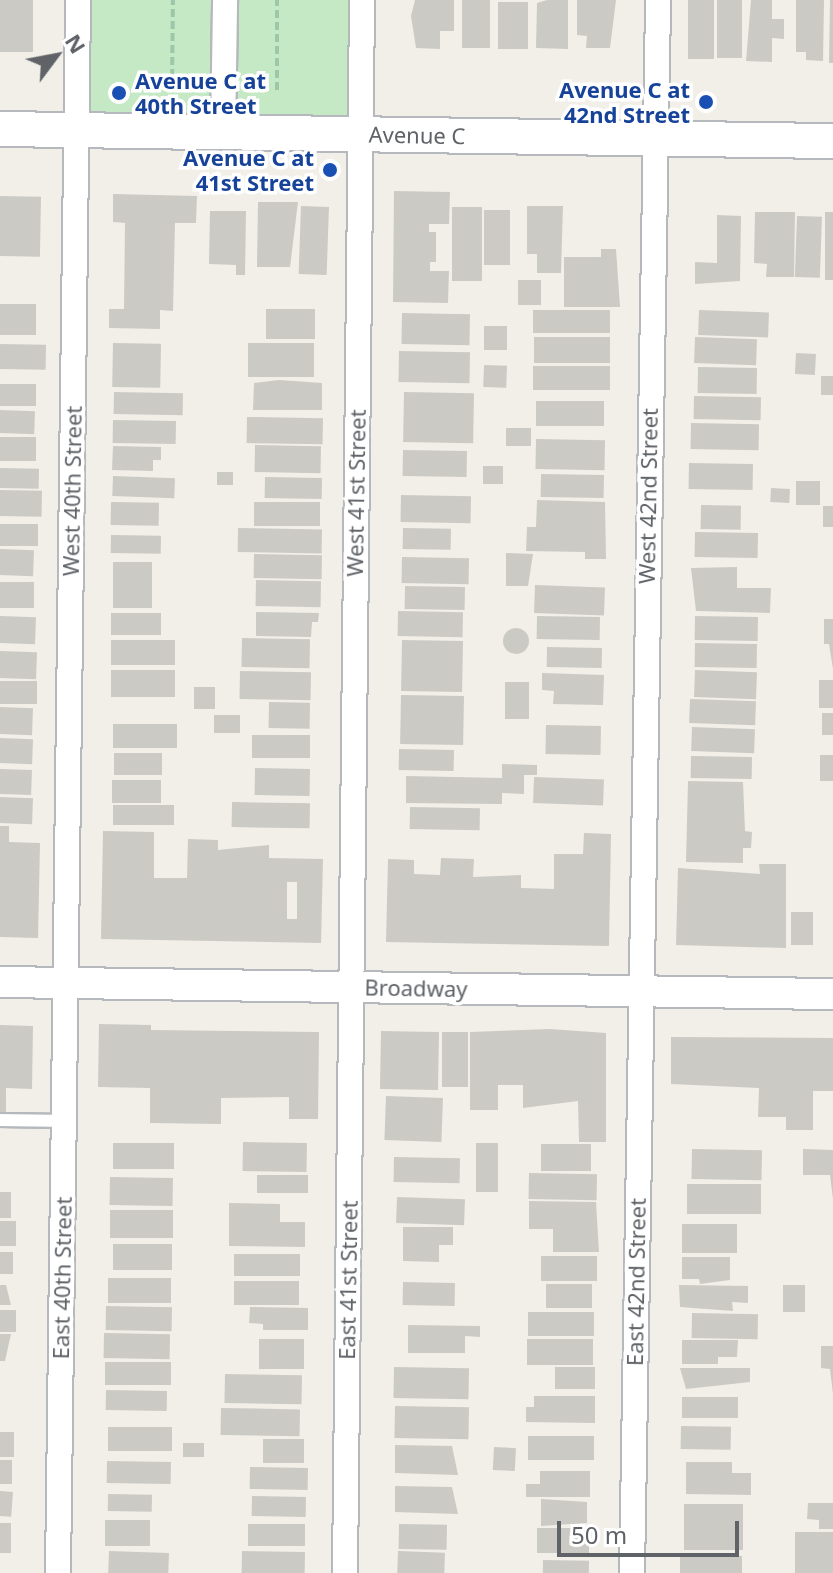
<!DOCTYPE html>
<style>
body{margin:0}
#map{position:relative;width:833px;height:1573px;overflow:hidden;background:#f1efe8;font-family:"Noto Sans",sans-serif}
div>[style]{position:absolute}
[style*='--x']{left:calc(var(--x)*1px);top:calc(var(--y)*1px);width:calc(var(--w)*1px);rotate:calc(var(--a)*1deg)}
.green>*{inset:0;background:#c5e8c5;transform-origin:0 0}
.building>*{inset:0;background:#cccac5;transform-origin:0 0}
.round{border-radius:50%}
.path>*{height:4px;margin-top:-2px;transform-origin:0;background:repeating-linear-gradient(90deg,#9cc7a9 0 8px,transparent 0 12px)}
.roads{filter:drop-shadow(2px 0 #b5b8bc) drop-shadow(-2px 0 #b5b8bc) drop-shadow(0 2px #b5b8bc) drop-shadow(0 -2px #b5b8bc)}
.service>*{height:12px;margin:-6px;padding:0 6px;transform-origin:6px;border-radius:6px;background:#fff}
.minor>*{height:24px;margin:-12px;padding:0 12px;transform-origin:12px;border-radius:12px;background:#fff}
.tertiary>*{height:30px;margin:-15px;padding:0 15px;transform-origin:15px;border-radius:15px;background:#fff}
.secondary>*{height:34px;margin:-17px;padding:0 17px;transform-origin:17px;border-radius:17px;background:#fff}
.dots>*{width:22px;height:22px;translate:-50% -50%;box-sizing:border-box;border:4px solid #fff;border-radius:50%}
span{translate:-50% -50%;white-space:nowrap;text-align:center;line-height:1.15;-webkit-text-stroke:7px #fff;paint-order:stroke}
.transit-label{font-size:22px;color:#164399;font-weight:700}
.left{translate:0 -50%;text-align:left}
.right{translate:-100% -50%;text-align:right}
.street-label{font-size:22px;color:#5f6368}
.north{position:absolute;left:16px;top:16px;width:80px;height:80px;-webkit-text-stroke:6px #fff;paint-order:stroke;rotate:58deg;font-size:22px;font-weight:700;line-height:32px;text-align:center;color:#5f6368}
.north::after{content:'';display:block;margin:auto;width:28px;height:36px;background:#5f6368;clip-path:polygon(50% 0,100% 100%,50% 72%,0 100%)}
.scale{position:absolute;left:557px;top:1521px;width:182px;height:36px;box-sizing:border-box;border:4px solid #5f6368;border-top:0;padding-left:10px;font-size:24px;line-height:28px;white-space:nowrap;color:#5f6368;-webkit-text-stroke:6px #fff;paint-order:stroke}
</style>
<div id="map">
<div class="green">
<div style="left:78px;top:0;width:285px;height:131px"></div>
</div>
<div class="building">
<div style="left:0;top:0;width:33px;height:52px"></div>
<div style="clip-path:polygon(415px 0,454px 0,454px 31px,440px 31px,440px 49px,416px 48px,411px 16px)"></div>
<div style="left:462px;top:0;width:28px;height:48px"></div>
<div style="clip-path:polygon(547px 0,568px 0,568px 49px,536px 48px,537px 3px)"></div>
<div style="clip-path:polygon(577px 0,616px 0,610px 48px,586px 48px,587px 36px,577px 35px)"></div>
<div style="left:688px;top:0;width:26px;height:59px"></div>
<div style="left:717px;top:0;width:25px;height:58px"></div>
<div style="clip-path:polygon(751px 0,772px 0,772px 19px,784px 19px,784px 39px,772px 38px,772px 62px,746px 61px)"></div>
<div style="clip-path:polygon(796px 0,824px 0,823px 61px,806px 60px,806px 52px,796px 52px)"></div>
<div style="clip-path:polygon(830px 0,833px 0,833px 63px,829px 63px)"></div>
<div style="left:498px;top:2px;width:30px;height:47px"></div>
<div style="clip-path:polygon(394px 191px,450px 192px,449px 224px,429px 224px,429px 232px,436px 232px,436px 262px,430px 262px,430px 271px,449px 271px,448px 303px,393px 302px)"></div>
<div style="clip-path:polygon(113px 194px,197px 196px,196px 223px,175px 223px,173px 311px,160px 310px,160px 329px,109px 328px,109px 309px,124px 309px,125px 223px,113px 222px)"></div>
<div style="left:0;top:196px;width:41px;height:60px;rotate:1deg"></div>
<div style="clip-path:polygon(258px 202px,298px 202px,290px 267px,257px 267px)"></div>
<div style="left:301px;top:206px;width:28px;height:68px;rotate:2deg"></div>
<div style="clip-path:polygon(527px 206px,563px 206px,561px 273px,537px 273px,537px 254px,527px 254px)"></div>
<div style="left:452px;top:207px;width:30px;height:74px"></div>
<div style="left:484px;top:210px;width:26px;height:55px"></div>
<div style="clip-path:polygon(210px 211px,246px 211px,245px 275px,236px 275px,236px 265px,209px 264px)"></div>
<div style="clip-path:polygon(755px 212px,795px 212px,794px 277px,766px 277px,767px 264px,754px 263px)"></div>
<div style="left:825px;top:212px;width:8px;height:68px"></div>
<div style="clip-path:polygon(717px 215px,741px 216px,740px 281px,695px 284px,695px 262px,717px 263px)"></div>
<div style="left:797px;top:216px;width:25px;height:61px;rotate:2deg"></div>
<div style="clip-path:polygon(601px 249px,616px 249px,620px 307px,564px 307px,564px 257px,601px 257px)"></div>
<div style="left:518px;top:280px;width:23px;height:25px"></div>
<div style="left:0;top:304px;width:36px;height:31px"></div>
<div style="left:266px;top:309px;width:49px;height:30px"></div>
<div style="left:533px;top:310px;width:77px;height:23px"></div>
<div style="left:699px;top:310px;width:70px;height:25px;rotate:2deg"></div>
<div style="left:402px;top:313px;width:68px;height:31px;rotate:1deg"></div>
<div style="left:484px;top:326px;width:23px;height:24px"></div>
<div style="left:610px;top:337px;width:26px;height:76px;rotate:90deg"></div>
<div style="left:695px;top:337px;width:62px;height:26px;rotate:2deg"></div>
<div style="left:113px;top:343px;width:48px;height:44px;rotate:1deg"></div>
<div style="left:248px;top:343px;width:66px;height:34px"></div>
<div style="left:0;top:344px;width:46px;height:25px;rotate:1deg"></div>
<div style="left:399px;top:351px;width:71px;height:31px;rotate:1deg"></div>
<div style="left:796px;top:353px;width:20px;height:21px;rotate:3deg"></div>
<div style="left:484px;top:365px;width:23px;height:22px;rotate:2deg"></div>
<div style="left:610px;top:366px;width:24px;height:77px;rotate:90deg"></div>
<div style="left:698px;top:367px;width:59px;height:26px;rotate:1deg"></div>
<div style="left:821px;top:376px;width:12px;height:19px"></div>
<div style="clip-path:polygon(279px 380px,322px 383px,322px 410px,253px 410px,254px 383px)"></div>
<div style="left:0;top:384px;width:36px;height:22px"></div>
<div style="left:114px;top:392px;width:69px;height:22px;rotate:1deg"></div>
<div style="left:404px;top:392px;width:70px;height:50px;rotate:1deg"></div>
<div style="left:694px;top:396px;width:67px;height:23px;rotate:1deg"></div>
<div style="left:536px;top:401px;width:68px;height:25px"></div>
<div style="left:0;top:410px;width:35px;height:23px;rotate:2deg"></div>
<div style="left:247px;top:417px;width:76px;height:26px;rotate:1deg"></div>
<div style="left:113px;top:420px;width:63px;height:23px;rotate:1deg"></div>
<div style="left:691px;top:423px;width:68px;height:26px;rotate:1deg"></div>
<div style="left:506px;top:428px;width:25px;height:18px"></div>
<div style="left:0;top:437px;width:36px;height:24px"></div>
<div style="left:536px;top:439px;width:69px;height:30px;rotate:1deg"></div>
<div style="left:255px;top:445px;width:66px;height:27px;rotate:1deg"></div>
<div style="clip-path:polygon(113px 446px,161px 447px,161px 460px,153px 460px,153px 471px,112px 470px)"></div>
<div style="left:403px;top:450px;width:64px;height:26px;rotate:1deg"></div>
<div style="left:689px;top:463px;width:64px;height:26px;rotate:1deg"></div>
<div style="left:483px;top:466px;width:20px;height:18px"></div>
<div style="left:0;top:468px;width:39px;height:20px;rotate:1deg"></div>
<div style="left:217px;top:472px;width:16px;height:13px"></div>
<div style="left:541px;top:474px;width:63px;height:23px;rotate:1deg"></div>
<div style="left:113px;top:476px;width:62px;height:20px;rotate:2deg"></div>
<div style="left:265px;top:477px;width:57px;height:21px;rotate:1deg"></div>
<div style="left:796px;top:481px;width:24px;height:24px"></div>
<div style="left:771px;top:488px;width:19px;height:14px;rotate:3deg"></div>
<div style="left:0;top:490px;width:42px;height:26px;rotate:1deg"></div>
<div style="left:401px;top:495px;width:70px;height:27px;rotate:1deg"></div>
<div style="clip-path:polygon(537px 500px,605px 502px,606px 559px,585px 559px,585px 552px,526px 551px,527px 527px,536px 527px)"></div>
<div style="left:111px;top:502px;width:48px;height:23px;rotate:1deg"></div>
<div style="left:254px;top:502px;width:66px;height:24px"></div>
<div style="left:701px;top:505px;width:40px;height:24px;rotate:1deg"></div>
<div style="left:823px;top:506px;width:10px;height:21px"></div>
<div style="left:0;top:524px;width:38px;height:22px"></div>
<div style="left:238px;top:528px;width:84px;height:24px;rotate:1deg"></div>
<div style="left:403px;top:528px;width:48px;height:21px;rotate:1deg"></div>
<div style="left:695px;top:532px;width:63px;height:25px;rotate:1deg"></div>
<div style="left:111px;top:535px;width:50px;height:18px;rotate:1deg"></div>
<div style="left:0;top:549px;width:34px;height:26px;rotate:2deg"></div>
<div style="clip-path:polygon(506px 553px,533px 554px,528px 586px,506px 586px)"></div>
<div style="left:254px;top:554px;width:68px;height:24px;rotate:1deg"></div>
<div style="left:402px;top:557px;width:67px;height:26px;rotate:1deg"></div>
<div style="left:113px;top:562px;width:39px;height:46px"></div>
<div style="clip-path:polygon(737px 567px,737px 588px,771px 588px,770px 613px,696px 611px,691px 568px)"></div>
<div style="left:256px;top:580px;width:65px;height:26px;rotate:1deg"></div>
<div style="left:0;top:582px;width:34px;height:26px"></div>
<div style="left:535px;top:585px;width:70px;height:28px;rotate:2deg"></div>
<div style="left:405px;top:586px;width:60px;height:23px;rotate:1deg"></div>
<div style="left:398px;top:611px;width:65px;height:25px;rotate:1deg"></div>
<div style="clip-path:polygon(256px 612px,319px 613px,318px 622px,312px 622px,311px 637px,256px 636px)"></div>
<div style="left:111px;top:613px;width:50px;height:22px"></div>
<div style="left:0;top:616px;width:36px;height:27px;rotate:2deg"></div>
<div style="left:537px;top:616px;width:63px;height:23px;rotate:1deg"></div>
<div style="left:695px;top:616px;width:63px;height:24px;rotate:1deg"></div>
<div style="clip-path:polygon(824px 619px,833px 619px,833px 669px,829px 644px,824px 644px)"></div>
<div class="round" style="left:503px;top:628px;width:26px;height:26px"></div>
<div style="left:242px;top:638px;width:68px;height:29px;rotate:1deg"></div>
<div style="left:111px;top:640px;width:64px;height:25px"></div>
<div style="left:402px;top:640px;width:61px;height:51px;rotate:1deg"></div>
<div style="left:695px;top:643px;width:62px;height:24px;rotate:1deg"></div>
<div style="left:547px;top:647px;width:55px;height:20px;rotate:1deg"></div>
<div style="left:0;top:651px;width:37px;height:27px;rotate:2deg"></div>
<div style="left:111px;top:670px;width:64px;height:27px"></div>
<div style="left:695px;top:670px;width:62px;height:27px;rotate:2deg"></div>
<div style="left:240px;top:671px;width:71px;height:28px;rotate:1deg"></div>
<div style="clip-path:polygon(542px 673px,604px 675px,603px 705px,553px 704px,554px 691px,542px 690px)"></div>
<div style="left:819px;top:680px;width:14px;height:28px"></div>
<div style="left:0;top:681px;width:37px;height:23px"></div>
<div style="left:505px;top:682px;width:24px;height:37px"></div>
<div style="left:194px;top:687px;width:21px;height:22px"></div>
<div style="left:401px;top:695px;width:63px;height:49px;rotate:1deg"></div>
<div style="left:690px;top:699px;width:66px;height:24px;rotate:2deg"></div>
<div style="left:269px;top:702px;width:41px;height:26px;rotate:1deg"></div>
<div style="left:0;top:707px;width:33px;height:27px;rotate:2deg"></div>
<div style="left:822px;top:713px;width:11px;height:22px"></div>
<div style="left:214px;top:715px;width:26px;height:18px"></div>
<div style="left:113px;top:724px;width:64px;height:24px"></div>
<div style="left:546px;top:725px;width:55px;height:29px;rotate:1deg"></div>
<div style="left:692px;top:727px;width:63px;height:24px;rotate:2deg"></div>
<div style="left:252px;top:735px;width:58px;height:23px"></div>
<div style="left:0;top:738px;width:33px;height:25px;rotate:2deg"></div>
<div style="left:399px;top:749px;width:55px;height:21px;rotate:1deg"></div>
<div style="left:114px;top:753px;width:48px;height:22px"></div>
<div style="left:820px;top:755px;width:13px;height:26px"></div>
<div style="left:691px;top:756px;width:61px;height:22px;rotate:1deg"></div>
<div style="clip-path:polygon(502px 764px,537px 765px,537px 775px,524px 775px,524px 794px,502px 793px,502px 804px,406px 803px,406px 776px,502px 778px)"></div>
<div style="left:255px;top:768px;width:55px;height:27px;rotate:1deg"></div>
<div style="left:0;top:769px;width:32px;height:25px;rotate:2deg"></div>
<div style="left:534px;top:777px;width:70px;height:26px;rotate:2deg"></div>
<div style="left:112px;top:780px;width:49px;height:23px"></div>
<div style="clip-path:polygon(688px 781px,743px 782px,745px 831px,752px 832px,751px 848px,743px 848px,743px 863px,686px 862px)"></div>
<div style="left:0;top:797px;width:33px;height:26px;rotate:2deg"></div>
<div style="left:232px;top:802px;width:78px;height:25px;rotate:1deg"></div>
<div style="left:174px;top:805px;width:20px;height:61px;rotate:90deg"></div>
<div style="left:410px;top:807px;width:70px;height:22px;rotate:1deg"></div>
<div style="clip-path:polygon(0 826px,9px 826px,9px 842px,40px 843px,38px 938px,0 937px)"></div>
<div style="clip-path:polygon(evenodd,103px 831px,154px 832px,154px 878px,187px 878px,188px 839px,218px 840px,218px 850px,269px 845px,269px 858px,323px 859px,321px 943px,101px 939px,103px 831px,287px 882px,297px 882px,297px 919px,287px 919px,287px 882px)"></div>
<div style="clip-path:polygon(584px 833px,611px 834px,609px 946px,386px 942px,388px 859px,414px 860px,414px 874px,440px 875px,441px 858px,474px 859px,473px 877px,521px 875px,521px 888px,554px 889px,554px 854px,583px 854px)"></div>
<div style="clip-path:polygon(759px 864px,786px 864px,786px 948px,676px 945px,678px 868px,760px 874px)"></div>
<div style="left:791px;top:912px;width:22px;height:33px"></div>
<div style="clip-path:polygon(99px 1024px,151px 1025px,151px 1030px,319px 1032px,318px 1119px,289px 1119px,289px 1097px,221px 1098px,221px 1124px,150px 1123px,150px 1088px,98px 1087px)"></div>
<div style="clip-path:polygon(0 1025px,33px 1026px,32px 1089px,6px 1088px,6px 1115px,0 1115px)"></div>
<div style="clip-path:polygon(550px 1029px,606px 1033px,606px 1142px,579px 1142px,578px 1101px,523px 1108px,523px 1085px,498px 1085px,498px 1110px,470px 1110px,470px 1032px)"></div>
<div style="left:381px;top:1031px;width:58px;height:58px;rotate:1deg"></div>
<div style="left:442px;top:1032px;width:26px;height:55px"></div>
<div style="clip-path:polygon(671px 1037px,833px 1038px,833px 1091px,813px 1091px,813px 1130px,786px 1130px,786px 1117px,758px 1117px,759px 1088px,671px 1084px)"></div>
<div style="left:386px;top:1096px;width:57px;height:44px;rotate:2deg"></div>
<div style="left:243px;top:1142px;width:64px;height:29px;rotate:1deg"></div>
<div style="left:113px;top:1143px;width:61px;height:26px"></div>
<div style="left:476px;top:1143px;width:22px;height:49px"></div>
<div style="left:541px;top:1144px;width:50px;height:27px"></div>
<div style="left:692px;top:1149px;width:70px;height:30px;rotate:1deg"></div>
<div style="clip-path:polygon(803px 1149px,833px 1150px,833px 1199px,830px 1175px,803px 1175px)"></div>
<div style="left:394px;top:1157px;width:66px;height:25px;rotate:1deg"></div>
<div style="left:529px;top:1173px;width:68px;height:26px;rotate:1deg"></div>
<div style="left:257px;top:1175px;width:51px;height:18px"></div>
<div style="left:110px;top:1177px;width:63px;height:28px;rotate:1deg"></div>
<div style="left:687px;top:1184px;width:74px;height:30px"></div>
<div style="left:0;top:1192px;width:11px;height:26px"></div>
<div style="left:397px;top:1197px;width:68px;height:26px;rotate:2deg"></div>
<div style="clip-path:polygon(529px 1201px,596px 1202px,599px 1252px,553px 1252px,553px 1229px,529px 1229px)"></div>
<div style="clip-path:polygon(229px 1203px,280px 1204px,280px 1222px,305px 1222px,305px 1247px,229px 1246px)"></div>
<div style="left:110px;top:1210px;width:63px;height:28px"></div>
<div style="left:0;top:1221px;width:16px;height:25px"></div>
<div style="left:682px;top:1224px;width:55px;height:29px"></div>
<div style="clip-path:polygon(403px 1227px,453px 1227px,453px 1245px,439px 1245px,439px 1262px,403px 1261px)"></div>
<div style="left:113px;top:1244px;width:59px;height:26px"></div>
<div style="left:0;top:1252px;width:13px;height:22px"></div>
<div style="left:234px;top:1254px;width:66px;height:22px"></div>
<div style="left:541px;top:1256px;width:56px;height:25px"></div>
<div style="clip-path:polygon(682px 1257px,730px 1257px,730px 1280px,700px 1284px,699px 1279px,682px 1279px)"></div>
<div style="left:108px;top:1278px;width:63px;height:25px"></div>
<div style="left:234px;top:1281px;width:65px;height:24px"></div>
<div style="left:403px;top:1282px;width:52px;height:23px;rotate:1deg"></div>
<div style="left:546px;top:1284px;width:46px;height:24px"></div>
<div style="clip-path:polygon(0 1285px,6px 1285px,11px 1305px,0 1305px)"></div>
<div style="clip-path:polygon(679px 1285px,748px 1286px,748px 1303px,732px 1302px,733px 1311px,680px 1307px)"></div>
<div style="left:783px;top:1285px;width:22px;height:27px"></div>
<div style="left:106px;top:1306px;width:66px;height:24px;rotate:1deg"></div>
<div style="clip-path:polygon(250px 1307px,308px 1308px,308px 1330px,263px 1330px,263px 1324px,249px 1323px)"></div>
<div style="left:0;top:1310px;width:16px;height:22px"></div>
<div style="left:528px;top:1312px;width:66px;height:24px"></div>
<div style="left:692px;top:1313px;width:66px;height:25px;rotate:1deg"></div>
<div style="clip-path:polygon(408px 1325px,480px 1326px,480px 1337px,465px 1336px,465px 1353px,408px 1353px)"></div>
<div style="left:104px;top:1333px;width:66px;height:25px;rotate:1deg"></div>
<div style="clip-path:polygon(0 1334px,11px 1334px,5px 1361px,0 1361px)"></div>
<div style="left:259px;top:1339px;width:45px;height:30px"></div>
<div style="left:527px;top:1339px;width:66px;height:26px"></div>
<div style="clip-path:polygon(682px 1340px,738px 1340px,737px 1357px,718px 1357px,718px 1364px,682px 1364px)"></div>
<div style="clip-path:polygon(821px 1346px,833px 1346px,833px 1394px,830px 1369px,821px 1368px)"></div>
<div style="left:105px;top:1362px;width:66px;height:23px"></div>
<div style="left:394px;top:1367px;width:75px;height:31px;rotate:1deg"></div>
<div style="left:555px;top:1367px;width:40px;height:22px"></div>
<div style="clip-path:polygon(680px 1368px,750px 1368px,750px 1382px,686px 1389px)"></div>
<div style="left:225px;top:1374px;width:77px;height:29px;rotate:1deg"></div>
<div style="left:106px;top:1390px;width:61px;height:20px;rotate:1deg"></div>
<div style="clip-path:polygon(534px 1396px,595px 1396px,595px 1423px,526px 1422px,526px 1407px,534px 1407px)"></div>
<div style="left:682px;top:1397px;width:56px;height:21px"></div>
<div style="left:395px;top:1406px;width:74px;height:32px;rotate:1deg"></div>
<div style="left:221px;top:1408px;width:79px;height:27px;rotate:1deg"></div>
<div style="left:681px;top:1426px;width:50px;height:23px;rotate:1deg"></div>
<div style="left:108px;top:1427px;width:64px;height:24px"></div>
<div style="left:0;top:1432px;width:14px;height:25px"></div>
<div style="left:528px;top:1436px;width:66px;height:24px"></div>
<div style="left:263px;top:1439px;width:41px;height:24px"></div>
<div style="left:183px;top:1443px;width:21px;height:14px"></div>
<div style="clip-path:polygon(395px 1445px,452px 1446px,458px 1475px,395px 1473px)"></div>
<div style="left:494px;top:1447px;width:22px;height:23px;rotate:3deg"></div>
<div style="left:0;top:1460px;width:12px;height:24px"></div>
<div style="left:107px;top:1461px;width:64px;height:22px;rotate:1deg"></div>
<div style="clip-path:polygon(686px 1462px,732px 1462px,732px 1473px,751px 1473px,751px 1495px,686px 1494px)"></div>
<div style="left:250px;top:1467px;width:58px;height:22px;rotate:1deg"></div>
<div style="clip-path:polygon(540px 1471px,590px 1471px,590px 1497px,526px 1497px,526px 1484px,540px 1484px)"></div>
<div style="clip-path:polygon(395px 1486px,452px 1487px,458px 1514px,395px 1512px)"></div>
<div style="left:0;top:1491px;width:13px;height:25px;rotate:4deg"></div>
<div style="left:108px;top:1494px;width:44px;height:17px;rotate:1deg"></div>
<div style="left:252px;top:1496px;width:54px;height:20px;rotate:1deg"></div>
<div style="clip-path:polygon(541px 1499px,587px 1502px,587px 1523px,541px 1526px)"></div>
<div style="clip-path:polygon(808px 1503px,833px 1503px,833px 1529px,819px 1529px,819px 1520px,807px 1519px)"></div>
<div style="left:684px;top:1504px;width:59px;height:46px"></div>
<div style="left:105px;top:1520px;width:45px;height:26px"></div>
<div style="left:0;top:1523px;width:11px;height:30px"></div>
<div style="left:248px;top:1524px;width:57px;height:22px"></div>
<div style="left:399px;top:1524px;width:48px;height:25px;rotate:1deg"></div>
<div style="left:537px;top:1528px;width:52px;height:25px"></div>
<div style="left:795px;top:1532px;width:38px;height:41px"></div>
<div style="left:109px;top:1551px;width:60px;height:22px;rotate:2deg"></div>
<div style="left:242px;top:1551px;width:63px;height:22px;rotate:1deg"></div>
<div style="left:398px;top:1551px;width:47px;height:22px;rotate:2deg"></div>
<div style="left:680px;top:1556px;width:62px;height:17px"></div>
<div style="left:543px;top:1560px;width:46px;height:13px;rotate:1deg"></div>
</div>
<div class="path">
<div style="--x:172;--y:89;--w:89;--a:-89.4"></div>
<div style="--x:277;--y:90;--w:90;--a:-90"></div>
</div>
<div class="roads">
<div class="service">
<div style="--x:0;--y:1120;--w:64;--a:0.9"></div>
</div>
<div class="minor">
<div style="--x:223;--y:133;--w:133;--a:-89.1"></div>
<div style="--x:58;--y:1573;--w:1573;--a:-89.27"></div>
<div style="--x:345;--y:1573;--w:1573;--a:-89.38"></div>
<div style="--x:632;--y:1573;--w:1573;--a:-89.05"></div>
</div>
<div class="tertiary">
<div style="--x:0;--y:982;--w:833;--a:0.83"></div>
</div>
<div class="secondary">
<div style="--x:0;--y:129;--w:833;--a:0.83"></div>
</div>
</div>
<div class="dots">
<div style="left:119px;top:93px;background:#1a4fb4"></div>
<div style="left:706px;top:102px;background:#1a4fb4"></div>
<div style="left:330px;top:170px;background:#1a4fb4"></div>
</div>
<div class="transit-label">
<span class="left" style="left:135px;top:93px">Avenue C at<br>40th Street</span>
<span class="right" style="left:690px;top:102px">Avenue C at<br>42nd Street</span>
<span class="right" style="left:314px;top:170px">Avenue C at<br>41st Street</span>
</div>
<div class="street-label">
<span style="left:417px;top:135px;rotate:1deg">Avenue C</span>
<span style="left:72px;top:491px;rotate:-89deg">West 40th Street</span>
<span style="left:356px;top:493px;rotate:-89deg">West 41st Street</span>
<span style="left:648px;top:496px;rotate:-89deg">West 42nd Street</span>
<span style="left:416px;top:988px;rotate:1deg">Broadway</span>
<span style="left:62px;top:1278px;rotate:-89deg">East 40th Street</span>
<span style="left:348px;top:1280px;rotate:-89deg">East 41st Street</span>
<span style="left:636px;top:1282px;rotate:-89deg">East 42nd Street</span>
</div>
<div class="north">N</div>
<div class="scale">50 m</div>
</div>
